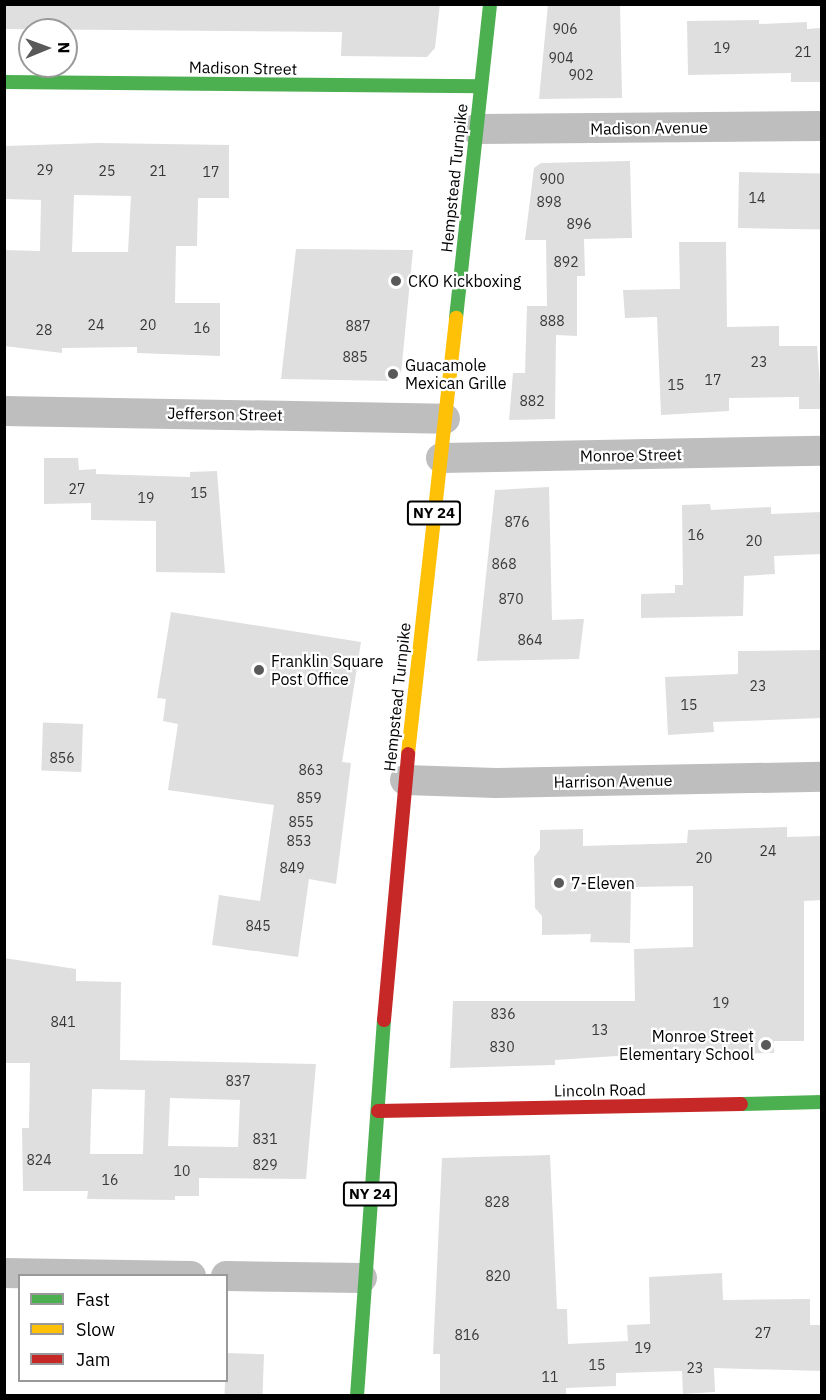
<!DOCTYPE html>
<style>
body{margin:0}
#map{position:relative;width:826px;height:1400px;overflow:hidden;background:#fff;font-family:"IBM Plex Sans",sans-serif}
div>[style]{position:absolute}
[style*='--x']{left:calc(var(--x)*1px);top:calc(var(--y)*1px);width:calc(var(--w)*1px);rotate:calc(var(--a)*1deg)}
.building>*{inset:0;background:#dfdfdf;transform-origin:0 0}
.street>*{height:30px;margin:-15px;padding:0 15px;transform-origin:15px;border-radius:15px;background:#bebebe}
.fast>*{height:14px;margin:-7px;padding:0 7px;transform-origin:7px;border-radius:7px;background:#4caf50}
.slow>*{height:14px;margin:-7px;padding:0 7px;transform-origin:7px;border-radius:7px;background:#ffc107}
.jam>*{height:14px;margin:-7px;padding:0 7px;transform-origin:7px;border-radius:7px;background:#c62828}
.dots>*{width:16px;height:16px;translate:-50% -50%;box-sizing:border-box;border:3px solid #fff;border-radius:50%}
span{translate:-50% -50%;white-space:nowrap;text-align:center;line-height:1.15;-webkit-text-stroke:4.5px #fff;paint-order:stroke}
.number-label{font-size:14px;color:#383838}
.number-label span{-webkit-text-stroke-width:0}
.shield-label span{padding:2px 4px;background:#fff;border:2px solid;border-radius:4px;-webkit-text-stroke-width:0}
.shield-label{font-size:15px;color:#000;font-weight:700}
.street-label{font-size:16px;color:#000}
.poi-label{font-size:16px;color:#000}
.left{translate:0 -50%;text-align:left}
.right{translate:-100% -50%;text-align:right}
.frame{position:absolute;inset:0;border:6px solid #000;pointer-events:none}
.legend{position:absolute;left:18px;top:1274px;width:210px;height:108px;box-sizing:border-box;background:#fff;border:2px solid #999;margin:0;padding:8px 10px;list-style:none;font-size:18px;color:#000}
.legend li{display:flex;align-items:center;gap:12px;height:30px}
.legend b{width:30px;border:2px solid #999}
.north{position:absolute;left:18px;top:18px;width:60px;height:60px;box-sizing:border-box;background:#fff;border:2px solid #999;border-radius:50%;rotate:89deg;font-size:16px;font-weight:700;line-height:24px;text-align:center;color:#000}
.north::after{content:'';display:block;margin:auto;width:21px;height:27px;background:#595959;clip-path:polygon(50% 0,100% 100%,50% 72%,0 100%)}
</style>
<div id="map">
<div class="building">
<div style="clip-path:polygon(5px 4px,440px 4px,435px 48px,427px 57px,341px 56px,342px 32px,5px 29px)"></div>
<div style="clip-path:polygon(548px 4px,620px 4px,622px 98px,539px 99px)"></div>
<div style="clip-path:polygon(759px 20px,759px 24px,807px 22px,807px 29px,820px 28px,821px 82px,791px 82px,791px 73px,688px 75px,687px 21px)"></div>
<div style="clip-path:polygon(evenodd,99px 143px,229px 145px,229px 198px,198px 198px,197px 246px,176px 246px,175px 303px,220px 303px,220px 356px,137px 353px,137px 347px,62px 348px,62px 353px,4px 346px,4px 250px,40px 251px,41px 200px,4px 199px,4px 146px,99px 143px,74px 195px,131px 196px,128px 252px,72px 252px,74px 195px)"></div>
<div style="clip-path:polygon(630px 161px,632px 238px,584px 239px,585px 276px,577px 276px,577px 336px,556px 335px,555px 419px,509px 420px,513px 373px,525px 373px,527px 306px,547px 306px,546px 240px,525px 240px,534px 168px,541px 163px)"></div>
<div style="left:739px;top:172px;width:83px;height:56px;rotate:1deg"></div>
<div style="clip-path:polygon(679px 242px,726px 242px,727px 327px,779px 326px,779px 346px,817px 346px,822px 409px,799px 409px,799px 397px,729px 398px,729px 411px,661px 415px,657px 317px,625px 318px,623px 290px,680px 289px)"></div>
<div style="clip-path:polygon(296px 249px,413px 250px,401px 374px,393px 381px,281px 379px)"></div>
<div style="clip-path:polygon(44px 458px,78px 458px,79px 470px,96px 469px,96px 474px,190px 477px,190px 472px,217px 471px,225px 573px,156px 572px,156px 521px,91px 520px,91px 503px,44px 504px)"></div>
<div style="clip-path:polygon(549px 487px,552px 620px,584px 619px,579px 659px,477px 661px,495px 490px)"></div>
<div style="clip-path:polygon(710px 504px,711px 510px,771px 507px,771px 514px,822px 512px,822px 554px,774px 556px,775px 574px,744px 576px,743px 616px,641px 618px,641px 594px,675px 593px,675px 585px,683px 585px,682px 505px)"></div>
<div style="clip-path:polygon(171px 612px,361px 642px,342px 762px,351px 763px,336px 884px,309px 879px,298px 957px,212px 945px,219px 895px,260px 901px,274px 805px,168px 790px,178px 724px,163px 721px,166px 699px,157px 698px)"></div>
<div style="clip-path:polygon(822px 650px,822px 718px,713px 722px,714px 732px,668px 735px,665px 677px,738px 674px,738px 651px)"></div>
<div style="left:83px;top:724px;width:48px;height:40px;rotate:92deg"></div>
<div style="clip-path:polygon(787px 827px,787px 837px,822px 836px,822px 900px,804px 901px,804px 1041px,774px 1041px,774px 1053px,617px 1056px,555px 1060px,555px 1065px,450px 1068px,453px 1001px,635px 1001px,634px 949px,693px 947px,693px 886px,631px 887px,630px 943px,590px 942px,591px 934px,542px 935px,542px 916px,535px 908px,534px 857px,540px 849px,540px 830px,583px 829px,583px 846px,687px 843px,688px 830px)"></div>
<div style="clip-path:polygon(evenodd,4px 958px,76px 969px,76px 981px,121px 982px,120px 1060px,316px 1064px,306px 1179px,199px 1178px,199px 1196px,175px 1196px,175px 1200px,87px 1199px,88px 1191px,23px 1191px,22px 1128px,29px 1128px,30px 1063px,4px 1063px,4px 958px,92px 1089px,145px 1090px,143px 1154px,90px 1154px,92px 1089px,4px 958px,170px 1098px,240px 1100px,238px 1147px,168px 1146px,170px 1098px)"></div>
<div style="clip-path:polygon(550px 1155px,557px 1309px,567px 1309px,568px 1344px,628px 1341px,627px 1325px,650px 1324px,649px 1277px,722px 1273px,723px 1300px,810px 1299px,810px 1325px,822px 1325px,822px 1371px,714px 1368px,715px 1392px,683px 1394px,682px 1371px,616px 1373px,616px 1386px,566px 1388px,566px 1395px,440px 1395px,440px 1354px,433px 1354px,442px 1158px)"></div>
<div style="left:226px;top:1353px;width:38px;height:42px;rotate:2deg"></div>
</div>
<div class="street">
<div style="--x:476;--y:129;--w:346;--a:-0.5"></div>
<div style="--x:4;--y:411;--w:441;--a:1"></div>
<div style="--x:441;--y:458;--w:381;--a:-1.1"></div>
<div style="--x:405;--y:780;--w:91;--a:1.9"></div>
<div style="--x:496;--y:783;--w:326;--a:-1.1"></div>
<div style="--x:4;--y:1273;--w:187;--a:0.9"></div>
<div style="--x:226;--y:1276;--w:136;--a:0.8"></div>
</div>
<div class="fast">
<div style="--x:4;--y:82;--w:477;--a:0.5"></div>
<div style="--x:456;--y:318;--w:316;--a:-83.8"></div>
<div style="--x:741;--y:1104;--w:81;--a:-1.4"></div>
<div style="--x:357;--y:1396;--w:377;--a:-85.9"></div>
</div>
<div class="slow">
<div style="--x:408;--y:754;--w:439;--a:-83.7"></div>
</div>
<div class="jam">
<div style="--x:384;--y:1020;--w:267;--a:-84.8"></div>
<div style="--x:378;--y:1111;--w:363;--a:-1.1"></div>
</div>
<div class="dots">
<div style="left:396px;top:281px;background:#595959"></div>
<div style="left:393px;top:374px;background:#595959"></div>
<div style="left:259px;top:670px;background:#595959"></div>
<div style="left:559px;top:883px;background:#595959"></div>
<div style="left:766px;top:1045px;background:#595959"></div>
</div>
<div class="number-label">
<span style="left:565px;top:29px">906</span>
<span style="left:722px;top:48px">19</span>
<span style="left:803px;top:52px">21</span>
<span style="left:561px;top:58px">904</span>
<span style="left:581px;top:75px">902</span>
<span style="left:45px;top:170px">29</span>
<span style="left:107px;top:171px">25</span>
<span style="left:158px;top:171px">21</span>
<span style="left:211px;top:172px">17</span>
<span style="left:552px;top:179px">900</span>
<span style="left:757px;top:198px">14</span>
<span style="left:549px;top:202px">898</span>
<span style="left:579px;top:224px">896</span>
<span style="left:566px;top:262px">892</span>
<span style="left:552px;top:321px">888</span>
<span style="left:96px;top:325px">24</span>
<span style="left:148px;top:325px">20</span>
<span style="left:358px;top:326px">887</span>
<span style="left:202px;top:328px">16</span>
<span style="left:44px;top:330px">28</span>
<span style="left:355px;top:357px">885</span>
<span style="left:759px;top:362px">23</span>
<span style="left:713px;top:380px">17</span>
<span style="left:676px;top:385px">15</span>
<span style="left:532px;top:401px">882</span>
<span style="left:77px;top:489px">27</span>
<span style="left:199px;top:493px">15</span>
<span style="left:146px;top:498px">19</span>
<span style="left:517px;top:522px">876</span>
<span style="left:696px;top:535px">16</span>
<span style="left:754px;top:541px">20</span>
<span style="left:504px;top:564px">868</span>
<span style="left:511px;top:599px">870</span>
<span style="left:530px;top:640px">864</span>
<span style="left:758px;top:686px">23</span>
<span style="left:689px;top:705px">15</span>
<span style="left:62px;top:758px">856</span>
<span style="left:311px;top:770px">863</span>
<span style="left:309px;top:798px">859</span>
<span style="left:301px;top:822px">855</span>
<span style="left:299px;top:841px">853</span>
<span style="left:768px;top:851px">24</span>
<span style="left:704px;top:858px">20</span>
<span style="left:292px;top:868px">849</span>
<span style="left:258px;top:926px">845</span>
<span style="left:721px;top:1003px">19</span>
<span style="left:503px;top:1014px">836</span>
<span style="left:63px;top:1022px">841</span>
<span style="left:600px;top:1030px">13</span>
<span style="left:502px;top:1047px">830</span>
<span style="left:238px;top:1081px">837</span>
<span style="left:265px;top:1139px">831</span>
<span style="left:39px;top:1160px">824</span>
<span style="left:265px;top:1165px">829</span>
<span style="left:182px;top:1171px">10</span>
<span style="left:110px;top:1180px">16</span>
<span style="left:497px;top:1202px">828</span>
<span style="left:498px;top:1276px">820</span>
<span style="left:763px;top:1333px">27</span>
<span style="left:467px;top:1335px">816</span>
<span style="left:643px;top:1348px">19</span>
<span style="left:597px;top:1365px">15</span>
<span style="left:695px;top:1368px">23</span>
<span style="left:550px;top:1377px">11</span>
</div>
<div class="shield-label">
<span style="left:434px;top:513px">NY 24</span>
<span style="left:370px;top:1194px">NY 24</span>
</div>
<div class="street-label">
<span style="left:243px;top:68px;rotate:1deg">Madison Street</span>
<span style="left:649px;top:128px;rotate:-1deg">Madison Avenue</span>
<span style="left:454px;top:178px;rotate:-84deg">Hempstead Turnpike</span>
<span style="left:225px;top:414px;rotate:1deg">Jefferson Street</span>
<span style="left:631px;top:455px;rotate:-1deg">Monroe Street</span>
<span style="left:397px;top:697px;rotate:-84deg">Hempstead Turnpike</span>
<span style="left:613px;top:781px;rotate:-1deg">Harrison Avenue</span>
<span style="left:600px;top:1090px;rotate:-1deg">Lincoln Road</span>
</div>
<div class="poi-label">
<span class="left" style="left:408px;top:281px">CKO Kickboxing</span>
<span class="left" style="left:405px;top:374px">Guacamole<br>Mexican Grille</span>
<span class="left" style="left:271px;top:670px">Franklin Square<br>Post Office</span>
<span class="left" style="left:571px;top:883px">7-Eleven</span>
<span class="right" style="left:754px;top:1045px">Monroe Street<br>Elementary School</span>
</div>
<div class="frame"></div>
<ul class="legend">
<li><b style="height:8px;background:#4caf50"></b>Fast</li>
<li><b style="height:8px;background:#ffc107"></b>Slow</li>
<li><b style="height:8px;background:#c62828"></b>Jam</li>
</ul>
<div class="north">N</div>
</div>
